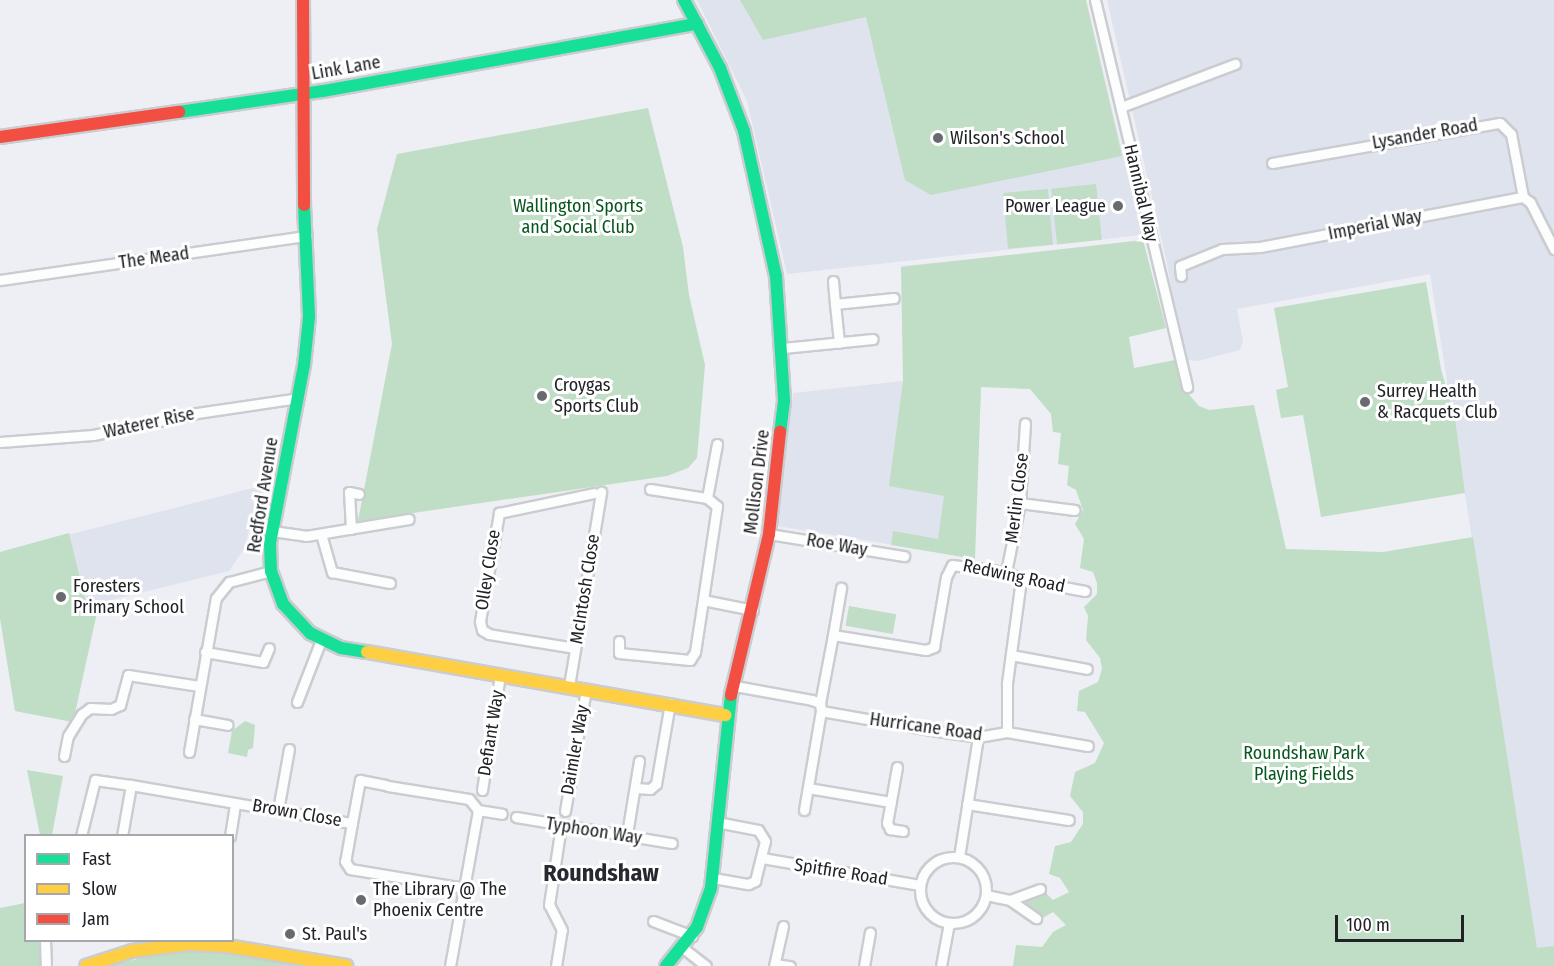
<!DOCTYPE html>
<style>
body{margin:0}
#map{position:relative;width:1554px;height:966px;overflow:hidden;background:#eeeff4;font-family:"Fira Sans Condensed",sans-serif}
div>[style]{position:absolute}
[style*='--x']{left:calc(var(--x)*1px);top:calc(var(--y)*1px);width:calc(var(--w)*1px);rotate:calc(var(--a)*1deg)}
.built>*{inset:0;background:#dfe3ee}
.green>*{inset:0;background:#c0ddc5;transform-origin:0 0}
.roads{filter:drop-shadow(2px 0 #cbccd0) drop-shadow(-2px 0 #cbccd0) drop-shadow(0 2px #cbccd0) drop-shadow(0 -2px #cbccd0)}
.street>*{height:9px;margin:-4.5px;padding:0 4.5px;transform-origin:4.5px;border-radius:4.5px;background:#fcfdfd}
.street>.ring{margin:-4.5px;padding:0;box-sizing:content-box;background:none;border:9px solid #fcfdfd;border-radius:50%}
.fast>*{height:12px;margin:-6px;padding:0 6px;transform-origin:6px;border-radius:6px;background:#16e098}
.slow>*{height:12px;margin:-6px;padding:0 6px;transform-origin:6px;border-radius:6px;background:#ffcf43}
.jam>*{height:12px;margin:-6px;padding:0 6px;transform-origin:6px;border-radius:6px;background:#f24e42}
.dots>*{width:16px;height:16px;translate:-50% -50%;box-sizing:border-box;border:3px solid #fff;border-radius:50%}
span{translate:-50% -50%;white-space:nowrap;text-align:center;line-height:1.15;-webkit-text-stroke:6px #fff;paint-order:stroke}
.street-label{font-size:18px;color:#202226}
.poi-label{font-size:18px;color:#202226}
.left{translate:0 -50%;text-align:left}
.right{translate:-100% -50%;text-align:right}
.park-label{font-size:18px;color:#07561d}
.district-label{font-size:24px;color:#272931;font-weight:700}
.legend{position:absolute;left:24px;top:834px;width:210px;height:108px;box-sizing:border-box;background:#fff;border:2px solid #a6a7a8;margin:0;padding:8px 10px;list-style:none;font-size:18px;color:#202226}
.legend li{display:flex;align-items:center;gap:12px;height:30px}
.legend b{width:30px;border:2px solid #a6a7a8}
.scale{position:absolute;left:1335px;top:915px;width:129px;height:27px;box-sizing:border-box;border:3px solid #202226;border-top:0;padding-left:8px;font-size:18px;line-height:21px;white-space:nowrap;color:#202226;-webkit-text-stroke:4px #fff;paint-order:stroke}
</style>
<div id="map">
<div class="built">
<div style="clip-path:polygon(697px 0,1086px 0,1142px 235px,787px 274px,747px 101px)"></div>
<div style="clip-path:polygon(1107px 0,1554px 0,1554px 946px,1537px 949px,1430px 274px,1237px 309px,1243px 341px,1240px 350px,1198px 361px,1188px 360px,1176px 321px,1168px 268px)"></div>
<div style="clip-path:polygon(994px 257px,991px 387px,981px 387px,974px 558px,777px 526px,793px 393px,903px 381px,905px 327px,901px 266px)"></div>
<div style="clip-path:polygon(273px 483px,269px 503px,253px 517px,244px 549px,229px 571px,99px 603px,73px 722px,15px 711px,0 618px,0 552px)"></div>
</div>
<div class="green">
<div style="clip-path:polygon(740px 0,1086px 0,1122px 156px,931px 195px,905px 180px,866px 17px,763px 40px)"></div>
<div style="clip-path:polygon(648px 108px,683px 247px,689px 295px,705px 365px,697px 458px,688px 468px,667px 476px,358px 521px,392px 344px,377px 229px,397px 154px)"></div>
<div style="left:1096px;top:184px;width:56px;height:45px;rotate:84deg"></div>
<div style="left:1048px;top:189px;width:56px;height:45px;rotate:85deg"></div>
<div style="clip-path:polygon(1143px 240px,1166px 328px,1129px 337px,1134px 368px,1175px 360px,1185px 390px,1199px 406px,1209px 410px,1254px 405px,1286px 549px,1383px 552px,1473px 537px,1537px 948px,1554px 946px,1554px 966px,1013px 966px,1016px 945px,1042px 947px,1053px 932px,1066px 925px,1053px 912px,1041px 919px,1028px 911px,1019px 900px,1044px 891px,1053px 900px,1069px 892px,1060px 878px,1049px 874px,1055px 846px,1071px 842px,1083px 824px,1083px 812px,1070px 796px,1075px 772px,1095px 763px,1104px 743px,1085px 712px,1077px 711px,1079px 691px,1098px 682px,1102px 669px,1100px 658px,1086px 640px,1088px 616px,1084px 607px,1097px 594px,1097px 583px,1093px 572px,1080px 568px,1084px 539px,1075px 524px,1083px 510px,1076px 490px,1067px 485px,1069px 466px,1058px 464px,1061px 433px,1053px 432px,1051px 414px,1030px 389px,981px 387px,975px 559px,891px 545px,893px 531px,938px 539px,944px 496px,889px 486px,903px 381px,901px 267px)"></div>
<div style="clip-path:polygon(1426px 282px,1441px 369px,1455px 419px,1465px 493px,1321px 517px,1303px 415px,1281px 418px,1276px 390px,1288px 387px,1274px 308px)"></div>
<div style="clip-path:polygon(69px 533px,86px 603px,99px 603px,73px 722px,15px 711px,0 618px,0 552px)"></div>
<div style="left:849px;top:606px;width:48px;height:20px;rotate:10deg"></div>
<div style="clip-path:polygon(245px 721px,255px 725px,253px 748px,248px 750px,247px 757px,228px 753px,232px 731px)"></div>
<div style="clip-path:polygon(27px 770px,63px 776px,52px 835px,40px 835px)"></div>
<div style="clip-path:polygon(25px 903px,26px 940px,42px 941px,43px 966px,0 966px,0 908px)"></div>
<div style="clip-path:polygon(197px 951px,230px 953px,298px 966px,107px 966px,160px 954px)"></div>
</div>
<div class="roads">
<div class="street">
<div style="--x:1095;--y:0;--w:398;--a:76.6"></div>
<div style="--x:1121;--y:107;--w:122;--a:-20.7"></div>
<div style="--x:1272;--y:163;--w:231;--a:-10"></div>
<div style="--x:1500;--y:123;--w:16;--a:45"></div>
<div style="--x:1511;--y:134;--w:64;--a:79.2"></div>
<div style="--x:1181;--y:276;--w:10;--a:-96"></div>
<div style="--x:1180;--y:266;--w:45;--a:-22"></div>
<div style="--x:1222;--y:249;--w:38;--a:-3"></div>
<div style="--x:1260;--y:247;--w:268;--a:-10.8"></div>
<div style="--x:1523;--y:197;--w:9;--a:36"></div>
<div style="--x:1530;--y:202;--w:53;--a:62.9"></div>
<div style="--x:0;--y:280;--w:310;--a:-8.2"></div>
<div style="--x:833;--y:281;--w:23;--a:85"></div>
<div style="--x:835;--y:304;--w:59;--a:-5.8"></div>
<div style="--x:835;--y:304;--w:39;--a:84"></div>
<div style="--x:783;--y:348;--w:90;--a:-5.7"></div>
<div style="--x:0;--y:442;--w:93;--a:-4.3"></div>
<div style="--x:93;--y:435;--w:106;--a:-11.9"></div>
<div style="--x:197;--y:413;--w:102;--a:-8.4"></div>
<div style="--x:650;--y:489;--w:58;--a:9"></div>
<div style="--x:707;--y:498;--w:13;--a:39"></div>
<div style="--x:717;--y:506;--w:95;--a:98.5"></div>
<div style="--x:707;--y:498;--w:55;--a:-79.5"></div>
<div style="--x:1020;--y:503;--w:55;--a:7.3"></div>
<div style="--x:351;--y:529;--w:37;--a:-93"></div>
<div style="--x:349;--y:492;--w:10;--a:11"></div>
<div style="--x:272;--y:531;--w:34;--a:8"></div>
<div style="--x:306;--y:536;--w:104;--a:-9.4"></div>
<div style="--x:321;--y:534;--w:40;--a:74"></div>
<div style="--x:332;--y:572;--w:59;--a:10.7"></div>
<div style="--x:769;--y:534;--w:137;--a:9.3"></div>
<div style="--x:1006;--y:572;--w:70;--a:-78.5"></div>
<div style="--x:1020;--y:503;--w:80;--a:-86.4"></div>
<div style="--x:833;--y:635;--w:48;--a:-80.3"></div>
<div style="--x:619;--y:641;--w:12;--a:90"></div>
<div style="--x:619;--y:653;--w:71;--a:5.6"></div>
<div style="--x:690;--y:660;--w:9;--a:-58"></div>
<div style="--x:695;--y:652;--w:53;--a:-81.3"></div>
<div style="--x:703;--y:600;--w:51;--a:11.3"></div>
<div style="--x:575;--y:648;--w:87;--a:-170.8"></div>
<div style="--x:489;--y:634;--w:8;--a:-150"></div>
<div style="--x:482;--y:630;--w:9;--a:-103"></div>
<div style="--x:480;--y:621;--w:110;--a:-80"></div>
<div style="--x:499;--y:513;--w:97;--a:-11.9"></div>
<div style="--x:205;--y:652;--w:59;--a:9.8"></div>
<div style="--x:263;--y:662;--w:15;--a:-67"></div>
<div style="--x:1011;--y:655;--w:77;--a:10.4"></div>
<div style="--x:569;--y:686;--w:197;--a:-80.6"></div>
<div style="--x:735;--y:686;--w:78;--a:10.3"></div>
<div style="--x:812;--y:700;--w:9;--a:21"></div>
<div style="--x:820;--y:703;--w:8;--a:83"></div>
<div style="--x:821;--y:711;--w:118;--a:9.8"></div>
<div style="--x:937;--y:731;--w:41;--a:8.3"></div>
<div style="--x:978;--y:737;--w:29;--a:-10"></div>
<div style="--x:1007;--y:732;--w:49;--a:-90"></div>
<div style="--x:1007;--y:683;--w:105;--a:-82.3"></div>
<div style="--x:297;--y:702;--w:66;--a:-68.8"></div>
<div style="--x:820;--y:703;--w:69;--a:-79.2"></div>
<div style="--x:833;--y:635;--w:94;--a:9.2"></div>
<div style="--x:926;--y:650;--w:9;--a:-21"></div>
<div style="--x:934;--y:647;--w:71;--a:-80.3"></div>
<div style="--x:946;--y:577;--w:13;--a:-63"></div>
<div style="--x:952;--y:565;--w:54;--a:7.4"></div>
<div style="--x:1006;--y:572;--w:17;--a:25"></div>
<div style="--x:1021;--y:579;--w:65;--a:10.6"></div>
<div style="--x:194;--y:719;--w:34;--a:10"></div>
<div style="--x:1007;--y:732;--w:82;--a:9.8"></div>
<div style="--x:189;--y:752;--w:156;--a:-80.1"></div>
<div style="--x:216;--y:598;--w:21;--a:-51"></div>
<div style="--x:229;--y:582;--w:43;--a:-14.7"></div>
<div style="--x:64;--y:756;--w:20;--a:-79"></div>
<div style="--x:68;--y:736;--w:26;--a:-58"></div>
<div style="--x:82;--y:714;--w:10;--a:-37"></div>
<div style="--x:90;--y:708;--w:21;--a:3"></div>
<div style="--x:111;--y:709;--w:10;--a:-24"></div>
<div style="--x:120;--y:705;--w:31;--a:-75"></div>
<div style="--x:128;--y:675;--w:72;--a:8.8"></div>
<div style="--x:897;--y:767;--w:57;--a:100.1"></div>
<div style="--x:887;--y:823;--w:7;--a:63"></div>
<div style="--x:890;--y:829;--w:13;--a:9"></div>
<div style="--x:388;--y:786;--w:82;--a:9.1"></div>
<div style="--x:469;--y:799;--w:14;--a:51"></div>
<div style="--x:478;--y:810;--w:24;--a:9"></div>
<div style="--x:635;--y:788;--w:15;--a:4"></div>
<div style="--x:650;--y:789;--w:8;--a:-40"></div>
<div style="--x:656;--y:784;--w:82;--a:-80.2"></div>
<div style="--x:808;--y:788;--w:84;--a:9.6"></div>
<div style="--x:482;--y:790;--w:116;--a:-81.1"></div>
<div style="--x:967;--y:804;--w:103;--a:8.9"></div>
<div style="--x:278;--y:810;--w:62;--a:-79.8"></div>
<div style="--x:804;--y:810;--w:100;--a:-80.3"></div>
<div style="--x:565;--y:811;--w:124;--a:-80.2"></div>
<div style="--x:516;--y:817;--w:158;--a:9.5"></div>
<div style="--x:352;--y:823;--w:44;--a:-79.5"></div>
<div style="--x:360;--y:780;--w:26;--a:11"></div>
<div style="--x:628;--y:828;--w:68;--a:-80.7"></div>
<div style="--x:81;--y:836;--w:58;--a:-76"></div>
<div style="--x:95;--y:780;--w:36;--a:8"></div>
<div style="--x:122;--y:836;--w:52;--a:-80"></div>
<div style="--x:131;--y:785;--w:224;--a:9.8"></div>
<div style="--x:352;--y:823;--w:39;--a:100"></div>
<div style="--x:345;--y:861;--w:9;--a:58"></div>
<div style="--x:350;--y:869;--w:117;--a:9.4"></div>
<div style="--x:230;--y:836;--w:33;--a:-81"></div>
<div class="ring" style="left:920px;top:857px;width:57px;height:57px"></div>
<div style="--x:959;--y:857;--w:121;--a:-81"></div>
<div style="--x:762;--y:858;--w:160;--a:9.7"></div>
<div style="--x:713;--y:878;--w:36;--a:10"></div>
<div style="--x:748;--y:884;--w:8;--a:-23"></div>
<div style="--x:755;--y:881;--w:41;--a:-76"></div>
<div style="--x:765;--y:841;--w:13;--a:-122"></div>
<div style="--x:758;--y:830;--w:42;--a:-169"></div>
<div style="--x:986;--y:895;--w:25;--a:12"></div>
<div style="--x:1010;--y:900;--w:32;--a:-20"></div>
<div style="--x:1010;--y:900;--w:32;--a:35"></div>
<div style="--x:653;--y:921;--w:42;--a:21"></div>
<div style="--x:45;--y:940;--w:26;--a:88"></div>
<div style="--x:683;--y:948;--w:29;--a:38"></div>
<div style="--x:775;--y:964;--w:15;--a:8"></div>
<div style="--x:450;--y:966;--w:158;--a:-79.8"></div>
<div style="--x:556;--y:966;--w:36;--a:-81"></div>
<div style="--x:562;--y:930;--w:28;--a:-117"></div>
<div style="--x:549;--y:905;--w:80;--a:-81.4"></div>
<div style="--x:774;--y:966;--w:41;--a:-77.3"></div>
<div style="--x:864;--y:966;--w:34;--a:-80"></div>
<div style="--x:941;--y:966;--w:44;--a:-79.5"></div>
</div>
<div class="fast">
<div style="--x:684;--y:0;--w:77;--a:62.1"></div>
<div style="--x:720;--y:68;--w:67;--a:69.1"></div>
<div style="--x:744;--y:131;--w:148;--a:77.6"></div>
<div style="--x:776;--y:276;--w:125;--a:86.3"></div>
<div style="--x:784;--y:401;--w:31;--a:97"></div>
<div style="--x:179;--y:112;--w:146;--a:-8.3"></div>
<div style="--x:323;--y:91;--w:380;--a:-10.2"></div>
<div style="--x:304;--y:205;--w:112;--a:87.4"></div>
<div style="--x:309;--y:317;--w:48;--a:95.9"></div>
<div style="--x:304;--y:365;--w:181;--a:100.8"></div>
<div style="--x:270;--y:543;--w:28;--a:88"></div>
<div style="--x:271;--y:571;--w:35;--a:70"></div>
<div style="--x:283;--y:604;--w:40;--a:47"></div>
<div style="--x:310;--y:633;--w:34;--a:26"></div>
<div style="--x:341;--y:648;--w:26;--a:9"></div>
<div style="--x:666;--y:966;--w:50;--a:-51.5"></div>
<div style="--x:697;--y:927;--w:41;--a:-70.3"></div>
<div style="--x:711;--y:888;--w:194;--a:-84.1"></div>
</div>
<div class="slow">
<div style="--x:367;--y:652;--w:364;--a:10"></div>
<div style="--x:86;--y:966;--w:48;--a:-18.1"></div>
<div style="--x:132;--y:951;--w:58;--a:-6.9"></div>
<div style="--x:190;--y:944;--w:37;--a:3"></div>
<div style="--x:227;--y:946;--w:121;--a:9.5"></div>
</div>
<div class="jam">
<div style="--x:303;--y:0;--w:205;--a:89.7"></div>
<div style="--x:0;--y:137;--w:181;--a:-8"></div>
<div style="--x:731;--y:695;--w:165;--a:-76.7"></div>
<div style="--x:769;--y:534;--w:103;--a:-83.8"></div>
</div>
</div>
<div class="dots">
<div style="left:938px;top:138px;background:#686a6e"></div>
<div style="left:1118px;top:206px;background:#686a6e"></div>
<div style="left:542px;top:396px;background:#686a6e"></div>
<div style="left:1365px;top:402px;background:#686a6e"></div>
<div style="left:61px;top:597px;background:#686a6e"></div>
<div style="left:361px;top:900px;background:#686a6e"></div>
<div style="left:290px;top:934px;background:#686a6e"></div>
</div>
<div class="street-label">
<span style="left:346px;top:68px;rotate:-10deg">Link Lane</span>
<span style="left:1425px;top:134px;rotate:-10deg">Lysander Road</span>
<span style="left:1141px;top:193px;rotate:77deg">Hannibal Way</span>
<span style="left:1375px;top:225px;rotate:-11deg">Imperial Way</span>
<span style="left:154px;top:258px;rotate:-8deg">The Mead</span>
<span style="left:149px;top:423px;rotate:-12deg">Waterer Rise</span>
<span style="left:757px;top:482px;rotate:-83deg">Mollison Drive</span>
<span style="left:263px;top:495px;rotate:-81deg">Redford Avenue</span>
<span style="left:1017px;top:498px;rotate:-83deg">Merlin Close</span>
<span style="left:837px;top:545px;rotate:10deg">Roe Way</span>
<span style="left:488px;top:570px;rotate:-81deg">Olley Close</span>
<span style="left:1014px;top:576px;rotate:12deg">Redwing Road</span>
<span style="left:585px;top:589px;rotate:-81deg">McIntosh Close</span>
<span style="left:926px;top:727px;rotate:8deg">Hurricane Road</span>
<span style="left:491px;top:733px;rotate:-81deg">Defiant Way</span>
<span style="left:575px;top:750px;rotate:-80deg">Daimler Way</span>
<span style="left:297px;top:813px;rotate:10deg">Brown Close</span>
<span style="left:594px;top:831px;rotate:9deg">Typhoon Way</span>
<span style="left:841px;top:872px;rotate:9deg">Spitfire Road</span>
</div>
<div class="poi-label">
<span class="left" style="left:950px;top:138px">Wilson's School</span>
<span class="right" style="left:1106px;top:206px">Power League</span>
<span class="left" style="left:554px;top:396px">Croygas<br>Sports Club</span>
<span class="left" style="left:1377px;top:402px">Surrey Health<br>&amp; Racquets Club</span>
<span class="left" style="left:73px;top:597px">Foresters<br>Primary School</span>
<span class="left" style="left:373px;top:900px">The Library @ The<br>Phoenix Centre</span>
<span class="left" style="left:302px;top:934px">St. Paul's</span>
</div>
<div class="park-label">
<span style="left:578px;top:217px">Wallington Sports<br>and Social Club</span>
<span style="left:1304px;top:764px">Roundshaw Park<br>Playing Fields</span>
</div>
<div class="district-label">
<span style="left:601px;top:874px">Roundshaw</span>
</div>
<ul class="legend">
<li><b style="height:8px;background:#16e098"></b>Fast</li>
<li><b style="height:8px;background:#ffcf43"></b>Slow</li>
<li><b style="height:8px;background:#f24e42"></b>Jam</li>
</ul>
<div class="scale">100 m</div>
</div>
